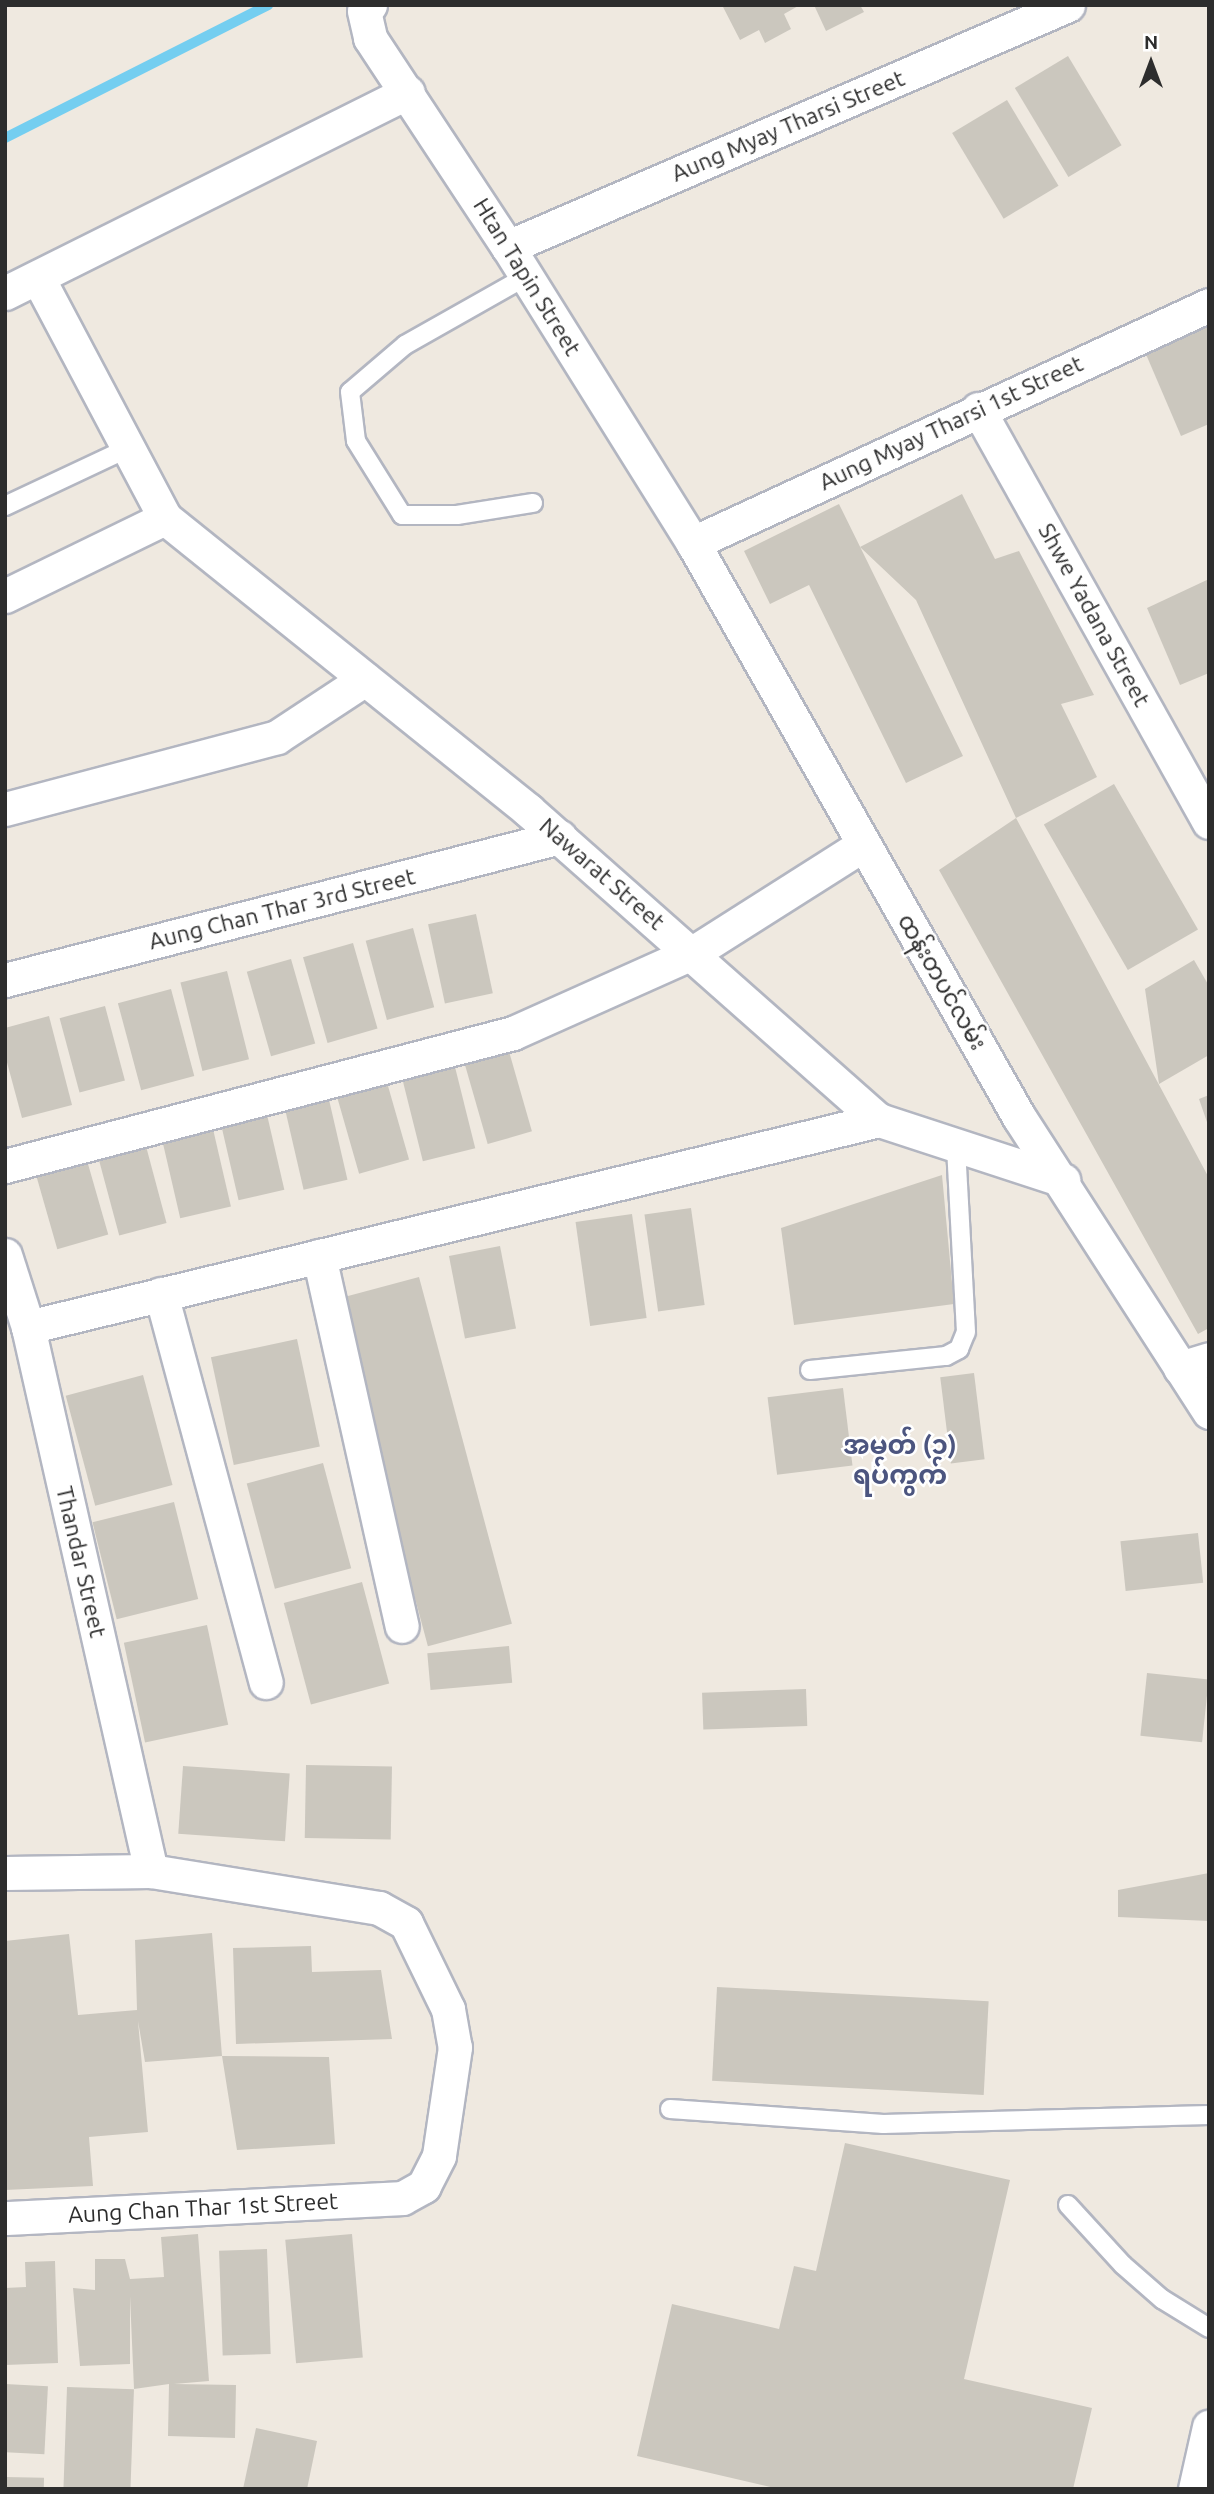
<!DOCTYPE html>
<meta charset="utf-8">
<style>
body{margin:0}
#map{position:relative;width:1214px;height:2494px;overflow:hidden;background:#efe9e0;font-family:Ubuntu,"Noto Sans Myanmar",sans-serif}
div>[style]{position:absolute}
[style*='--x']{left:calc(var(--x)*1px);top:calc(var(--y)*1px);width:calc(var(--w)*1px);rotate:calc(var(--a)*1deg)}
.stream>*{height:10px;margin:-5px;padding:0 5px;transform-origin:5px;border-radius:5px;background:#74cef0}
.building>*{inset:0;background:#cbc7be;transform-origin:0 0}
.roads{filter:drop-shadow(2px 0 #b3b6c1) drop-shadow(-2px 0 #b3b6c1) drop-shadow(0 2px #b3b6c1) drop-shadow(0 -2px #b3b6c1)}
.lane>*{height:18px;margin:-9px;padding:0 9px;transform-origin:9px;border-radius:9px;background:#fff}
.street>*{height:33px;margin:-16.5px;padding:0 16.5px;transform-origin:16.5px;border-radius:16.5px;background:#fff}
span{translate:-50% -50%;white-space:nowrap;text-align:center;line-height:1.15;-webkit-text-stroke:5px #fff;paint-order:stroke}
.street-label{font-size:23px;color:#2d2d2d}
.quarter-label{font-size:26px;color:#4c557f;font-weight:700}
.frame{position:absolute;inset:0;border:7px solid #2d2d2d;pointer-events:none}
.north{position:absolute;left:1116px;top:28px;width:70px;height:70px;-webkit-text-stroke:5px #fff;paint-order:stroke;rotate:0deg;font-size:19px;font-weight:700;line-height:28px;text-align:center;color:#2d2d2d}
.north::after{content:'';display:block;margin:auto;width:24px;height:32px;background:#2d2d2d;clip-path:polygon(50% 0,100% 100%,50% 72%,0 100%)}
</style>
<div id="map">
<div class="stream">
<div style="--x:5;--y:138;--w:295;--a:-26.8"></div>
</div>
<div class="building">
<div style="clip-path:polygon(722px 5px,800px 5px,784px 14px,791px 29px,765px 43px,759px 30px,740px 40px)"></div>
<div style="clip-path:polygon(814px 5px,860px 5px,864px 12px,826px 31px)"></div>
<div style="left:1068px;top:56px;width:104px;height:62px;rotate:59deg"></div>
<div style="left:1007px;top:100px;width:100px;height:64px;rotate:59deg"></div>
<div style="clip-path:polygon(1209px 326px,1209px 424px,1181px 436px,1145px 352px)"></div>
<div style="clip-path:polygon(962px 494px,995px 559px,1019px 551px,1094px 695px,1061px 704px,1097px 777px,1016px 818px,1209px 1178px,1209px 1328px,1198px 1334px,939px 870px,1016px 818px,916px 600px,860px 547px)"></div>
<div style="clip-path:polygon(839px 504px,963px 756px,906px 783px,809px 585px,770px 604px,744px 551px)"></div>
<div style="clip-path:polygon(1209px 579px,1209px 673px,1180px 685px,1147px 608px)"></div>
<div style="left:1114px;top:784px;width:168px;height:81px;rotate:60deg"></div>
<div style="left:476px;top:914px;width:81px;height:49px;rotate:78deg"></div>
<div style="left:413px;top:928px;width:82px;height:49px;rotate:75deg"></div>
<div style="left:353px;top:943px;width:89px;height:52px;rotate:74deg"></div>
<div style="left:291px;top:959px;width:88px;height:46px;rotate:74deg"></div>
<div style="clip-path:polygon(1194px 960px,1209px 986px,1209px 1055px,1159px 1084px,1145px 989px)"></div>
<div style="left:227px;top:971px;width:91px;height:48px;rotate:76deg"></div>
<div style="left:171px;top:989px;width:90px;height:55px;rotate:75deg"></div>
<div style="left:105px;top:1006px;width:77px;height:47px;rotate:75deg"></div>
<div style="clip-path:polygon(49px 1016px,72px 1105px,22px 1118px,5px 1055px,5px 1028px)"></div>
<div style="left:506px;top:1041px;width:94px;height:46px;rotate:74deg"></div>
<div style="left:453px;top:1059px;width:92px;height:54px;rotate:76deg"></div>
<div style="left:384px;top:1072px;width:91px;height:52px;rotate:74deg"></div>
<div style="left:327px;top:1091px;width:91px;height:45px;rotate:77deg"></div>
<div style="clip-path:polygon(1209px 1095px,1209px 1125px,1208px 1125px,1199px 1099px)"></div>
<div style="left:265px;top:1106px;width:86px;height:47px;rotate:77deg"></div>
<div style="left:210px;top:1116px;width:93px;height:52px;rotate:77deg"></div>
<div style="left:143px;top:1135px;width:91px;height:49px;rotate:75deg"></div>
<div style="left:84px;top:1150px;width:88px;height:53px;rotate:74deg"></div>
<div style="clip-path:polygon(942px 1175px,954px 1304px,794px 1325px,781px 1228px)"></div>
<div style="left:691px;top:1208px;width:98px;height:47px;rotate:82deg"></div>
<div style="left:632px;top:1214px;width:105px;height:57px;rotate:82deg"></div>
<div style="left:500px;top:1246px;width:84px;height:52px;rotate:79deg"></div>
<div style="left:419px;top:1277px;width:359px;height:87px;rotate:75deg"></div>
<div style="left:297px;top:1339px;width:110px;height:88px;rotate:78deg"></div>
<div style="left:974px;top:1373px;width:87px;height:34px;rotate:83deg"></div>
<div style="left:143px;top:1375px;width:114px;height:80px;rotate:75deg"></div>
<div style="left:843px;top:1388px;width:78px;height:76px;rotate:83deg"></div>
<div style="left:323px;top:1463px;width:109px;height:79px;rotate:75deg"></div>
<div style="left:174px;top:1502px;width:100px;height:84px;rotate:76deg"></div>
<div style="left:1198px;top:1533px;width:50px;height:78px;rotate:84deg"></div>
<div style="left:362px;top:1582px;width:105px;height:81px;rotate:75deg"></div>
<div style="left:207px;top:1625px;width:102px;height:85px;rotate:78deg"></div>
<div style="left:509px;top:1646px;width:37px;height:82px;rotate:85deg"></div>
<div style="left:1147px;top:1673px;width:62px;height:63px;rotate:6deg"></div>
<div style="left:806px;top:1689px;width:37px;height:104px;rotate:88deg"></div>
<div style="left:306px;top:1765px;width:86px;height:73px;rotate:1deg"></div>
<div style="left:183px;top:1766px;width:107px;height:68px;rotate:4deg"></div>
<div style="clip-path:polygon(1209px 1873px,1209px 1921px,1118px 1917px,1118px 1890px)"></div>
<div style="clip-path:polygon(212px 1933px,222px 2056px,329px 2057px,335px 2144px,237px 2150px,222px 2056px,145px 2062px,138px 2021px,148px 2132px,89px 2137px,93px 2186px,5px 2190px,5px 1941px,69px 1934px,78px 2015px,137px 2010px,135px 1940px)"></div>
<div style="clip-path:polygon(311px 1946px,312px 1972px,381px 1970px,392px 2039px,236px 2044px,233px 1948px)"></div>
<div style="left:717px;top:1987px;width:272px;height:94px;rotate:3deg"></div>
<div style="clip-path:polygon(845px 2143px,1010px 2180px,964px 2379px,1092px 2408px,1073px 2489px,779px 2489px,637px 2456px,672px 2304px,779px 2329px,794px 2266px,816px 2271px)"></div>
<div style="clip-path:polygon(198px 2234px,209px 2381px,174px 2384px,236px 2385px,235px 2438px,168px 2436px,169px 2384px,134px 2389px,130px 2296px,130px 2364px,80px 2366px,73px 2288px,95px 2290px,95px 2259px,125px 2259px,130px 2279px,164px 2277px,161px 2237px)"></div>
<div style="left:352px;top:2234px;width:124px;height:67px;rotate:85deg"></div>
<div style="left:267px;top:2249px;width:105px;height:48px;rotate:88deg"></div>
<div style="clip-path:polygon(55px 2261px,58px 2363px,5px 2365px,5px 2288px,26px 2287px,25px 2262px)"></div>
<div style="left:5px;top:2384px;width:43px;height:68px;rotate:3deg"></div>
<div style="left:67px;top:2387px;width:67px;height:102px;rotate:2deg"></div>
<div style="clip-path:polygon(256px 2428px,317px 2441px,307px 2489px,243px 2489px)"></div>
<div style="left:5px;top:2477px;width:39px;height:12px;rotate:1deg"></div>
</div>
<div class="roads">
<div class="lane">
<div style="--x:527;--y:276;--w:140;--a:150.5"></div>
<div style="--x:405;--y:345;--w:72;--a:139.5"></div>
<div style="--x:350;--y:392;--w:49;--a:83"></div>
<div style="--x:356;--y:441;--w:87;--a:58.1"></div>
<div style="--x:402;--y:515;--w:55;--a:0"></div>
<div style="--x:457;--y:515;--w:77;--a:-9"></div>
<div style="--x:5;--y:506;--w:136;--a:-25.2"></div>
<div style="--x:810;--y:1370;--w:137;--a:-5.9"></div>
<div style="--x:946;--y:1356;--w:15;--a:-28"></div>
<div style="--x:959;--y:1349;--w:18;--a:-68"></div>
<div style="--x:966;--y:1332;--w:187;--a:-93.1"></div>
<div style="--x:670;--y:2109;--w:214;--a:4"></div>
<div style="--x:883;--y:2124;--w:326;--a:-1.6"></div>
<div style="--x:1068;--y:2205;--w:81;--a:47.5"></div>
<div style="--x:1123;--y:2265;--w:52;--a:41.1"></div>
<div style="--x:1162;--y:2299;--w:55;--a:31.7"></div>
</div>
<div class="street">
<div style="--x:370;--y:5;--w:8;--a:135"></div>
<div style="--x:364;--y:11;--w:28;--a:77"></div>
<div style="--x:370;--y:38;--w:250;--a:56.6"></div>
<div style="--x:508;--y:247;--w:349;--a:58"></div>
<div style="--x:693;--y:543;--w:660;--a:60.41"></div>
<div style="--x:1019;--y:1117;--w:351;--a:57.2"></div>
<div style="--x:508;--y:247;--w:610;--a:-23.37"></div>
<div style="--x:38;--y:278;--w:272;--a:62.1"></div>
<div style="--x:165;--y:518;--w:466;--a:38.8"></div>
<div style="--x:528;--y:810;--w:468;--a:41.5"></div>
<div style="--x:879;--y:1120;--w:194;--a:18.1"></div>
<div style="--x:5;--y:293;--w:450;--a:-26.5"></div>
<div style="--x:978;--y:409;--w:473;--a:60.8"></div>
<div style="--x:693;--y:543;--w:568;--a:-24.76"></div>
<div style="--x:5;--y:596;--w:178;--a:-26"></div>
<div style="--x:5;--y:809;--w:281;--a:-14.8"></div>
<div style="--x:277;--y:737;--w:105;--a:-33.4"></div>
<div style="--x:5;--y:980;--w:573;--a:-14.45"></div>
<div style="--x:5;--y:1166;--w:525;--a:-14.67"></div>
<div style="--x:513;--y:1033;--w:198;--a:-24.1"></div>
<div style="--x:694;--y:952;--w:201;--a:-32.4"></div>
<div style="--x:5;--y:1255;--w:76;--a:72.3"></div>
<div style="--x:28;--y:1327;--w:558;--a:77.26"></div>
<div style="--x:319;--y:1256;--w:379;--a:77.4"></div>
<div style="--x:161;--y:1294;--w:402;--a:74.9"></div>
<div style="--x:28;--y:1327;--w:876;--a:-13.67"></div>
<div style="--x:1180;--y:1368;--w:30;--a:-17"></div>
<div style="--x:5;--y:1873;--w:146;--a:-0.8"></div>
<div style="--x:151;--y:1871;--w:231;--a:9.2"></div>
<div style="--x:379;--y:1908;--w:31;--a:29"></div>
<div style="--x:406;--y:1923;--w:96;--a:64"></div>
<div style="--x:448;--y:2009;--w:39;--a:80"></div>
<div style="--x:455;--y:2047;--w:110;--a:98.4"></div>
<div style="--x:439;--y:2156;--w:34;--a:117"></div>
<div style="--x:424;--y:2186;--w:25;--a:151"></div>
<div style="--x:402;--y:2198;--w:398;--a:177.1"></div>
<div style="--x:1195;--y:2489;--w:64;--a:-77.3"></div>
</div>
</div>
<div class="street-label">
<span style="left:788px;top:126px;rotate:-23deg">Aung Myay Tharsi Street</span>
<span style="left:527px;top:277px;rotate:58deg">Htan Tapin Street</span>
<span style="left:951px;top:423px;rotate:-25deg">Aung Myay Tharsi 1st Street</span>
<span style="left:1094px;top:615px;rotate:61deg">Shwe Yadana Street</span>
<span style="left:602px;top:874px;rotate:41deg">Nawarat Street</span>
<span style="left:282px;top:909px;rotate:-14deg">Aung Chan Thar 3rd Street</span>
<span style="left:942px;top:982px;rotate:60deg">ထန်းတပင်လမ်း</span>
<span style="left:81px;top:1562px;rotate:77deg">Thandar Street</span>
<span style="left:203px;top:2208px;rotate:-3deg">Aung Chan Thar 1st Street</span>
</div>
<div class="quarter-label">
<span style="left:900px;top:1460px">အမှတ် (၁)<br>ရပ်ကွက်</span>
</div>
<div class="frame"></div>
<div class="north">N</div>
</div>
